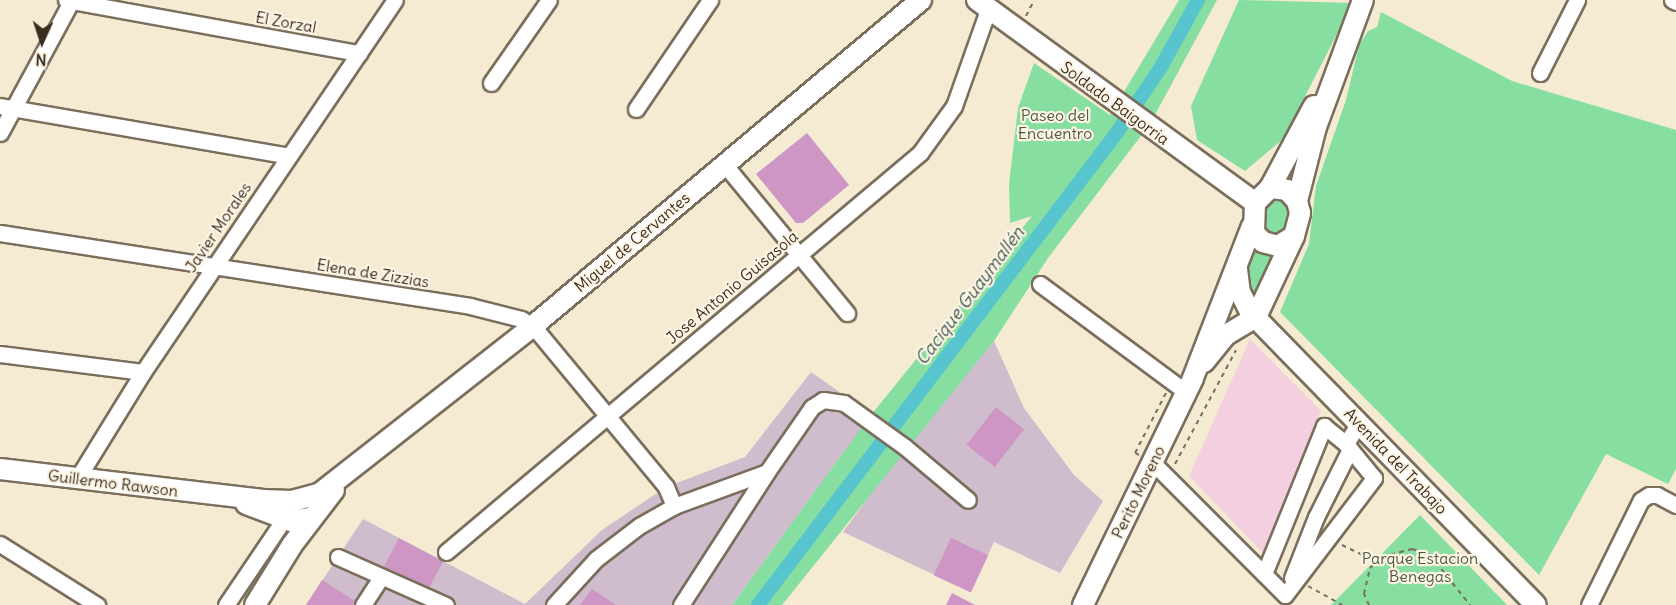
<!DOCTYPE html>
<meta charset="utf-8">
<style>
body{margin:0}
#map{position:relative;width:1676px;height:605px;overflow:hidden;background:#f5ebd2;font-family:Delius,sans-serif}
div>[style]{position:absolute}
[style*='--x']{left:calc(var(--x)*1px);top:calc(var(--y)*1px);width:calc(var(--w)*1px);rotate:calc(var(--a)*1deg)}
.built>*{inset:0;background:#f3cfdf}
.industrial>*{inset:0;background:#cfbdce}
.green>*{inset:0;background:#87dea1}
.canal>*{height:14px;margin:-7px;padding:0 7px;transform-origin:7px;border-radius:7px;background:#57c4ce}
.building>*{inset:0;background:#ce96c4;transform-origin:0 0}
.path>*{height:2px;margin-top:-1px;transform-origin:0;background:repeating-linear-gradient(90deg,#7c6e5d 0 4.5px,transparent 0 9px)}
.roads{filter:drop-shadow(2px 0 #7c6e5d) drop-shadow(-2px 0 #7c6e5d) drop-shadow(0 2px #7c6e5d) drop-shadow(0 -2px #7c6e5d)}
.minor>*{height:15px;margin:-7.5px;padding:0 7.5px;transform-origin:7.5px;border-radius:7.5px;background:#fff}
.major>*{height:20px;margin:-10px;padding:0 10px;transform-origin:10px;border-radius:10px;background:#fff}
span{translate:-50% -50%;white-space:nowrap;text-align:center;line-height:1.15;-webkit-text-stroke:4.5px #fcf5e5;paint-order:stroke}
.street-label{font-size:16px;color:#3b2a1e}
.park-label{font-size:16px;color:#4e573f}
.water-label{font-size:18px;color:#435853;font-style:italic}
.north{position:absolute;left:12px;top:12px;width:60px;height:60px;-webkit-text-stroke:4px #fcf5e5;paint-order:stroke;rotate:183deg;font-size:16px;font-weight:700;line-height:24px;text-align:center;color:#3b2a1e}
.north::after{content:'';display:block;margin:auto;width:21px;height:27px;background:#3b2a1e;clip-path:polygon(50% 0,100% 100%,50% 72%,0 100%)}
</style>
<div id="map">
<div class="built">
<div style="clip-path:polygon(1250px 339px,1321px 411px,1263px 553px,1189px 476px)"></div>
</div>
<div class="industrial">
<div style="clip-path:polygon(994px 341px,1024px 408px,1074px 475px,1103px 501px,1060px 573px,994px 542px,971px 592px,843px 532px,900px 454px,863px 426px,732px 605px,306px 605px,363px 519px,525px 604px,602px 530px,666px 487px,745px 457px,811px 372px,910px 442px)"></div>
</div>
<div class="green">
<div style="clip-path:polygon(1179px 0,1217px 0,1150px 124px,1048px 258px,994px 341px,782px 605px,732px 605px,867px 420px,1032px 216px,1010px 223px,1009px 184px,1018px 108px,1034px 63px,1110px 115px)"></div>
<div style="clip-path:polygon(1239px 0,1353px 3px,1283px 139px,1245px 171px,1197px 140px,1191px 106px)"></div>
<div style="clip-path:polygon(1381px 12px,1512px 81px,1676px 130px,1676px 469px,1668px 484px,1606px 454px,1539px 575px,1280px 312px,1309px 244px,1316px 186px,1346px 100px,1359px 45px,1368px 31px,1377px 27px)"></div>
<div style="clip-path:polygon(1269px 198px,1283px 200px,1291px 211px,1287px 231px,1274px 237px,1262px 229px,1261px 211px)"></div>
<div style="clip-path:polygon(1251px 242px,1280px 253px,1252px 306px,1246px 287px)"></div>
<div style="clip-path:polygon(1420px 515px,1507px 605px,1331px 605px)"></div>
</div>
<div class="canal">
<div style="--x:758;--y:605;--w:595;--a:-52.78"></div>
<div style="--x:1118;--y:131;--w:77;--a:-56.1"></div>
<div style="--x:1161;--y:67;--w:77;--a:-61.1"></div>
</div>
<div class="building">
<div style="clip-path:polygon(807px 133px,849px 185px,803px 223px,796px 223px,756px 174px)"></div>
<div style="left:996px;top:407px;width:36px;height:48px;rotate:38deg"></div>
<div style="left:399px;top:538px;width:50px;height:34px;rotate:28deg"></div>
<div style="left:951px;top:538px;width:41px;height:41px;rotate:25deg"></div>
<div style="clip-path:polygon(322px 580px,355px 601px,353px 605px,306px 605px)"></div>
<div style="clip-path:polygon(592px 589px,616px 605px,580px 605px)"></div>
<div style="clip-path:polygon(952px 593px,975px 605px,946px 605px)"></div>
</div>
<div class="path">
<div style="--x:1026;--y:16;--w:18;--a:-63"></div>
<div style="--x:1139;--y:455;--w:4;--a:-153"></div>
<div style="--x:1135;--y:453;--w:68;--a:-62.7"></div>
<div style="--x:1175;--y:464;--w:129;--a:-61.8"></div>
<div style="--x:1342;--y:545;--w:39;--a:26"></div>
<div style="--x:1308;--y:586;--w:39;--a:29"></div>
<div style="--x:1369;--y:605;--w:12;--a:-114"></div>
<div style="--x:1364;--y:594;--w:27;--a:-77"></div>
<div style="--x:1370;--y:568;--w:16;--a:-43"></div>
<div style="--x:1382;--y:557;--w:31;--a:-15"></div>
<div style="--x:1412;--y:549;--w:19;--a:18"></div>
<div style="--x:1430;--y:555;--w:64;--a:51.3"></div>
</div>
<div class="roads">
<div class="minor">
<div style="--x:66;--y:0;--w:298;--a:10.3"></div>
<div style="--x:1672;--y:0;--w:4;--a:27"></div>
<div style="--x:1540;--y:73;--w:82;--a:-63.1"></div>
<div style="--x:491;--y:83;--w:101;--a:-55.1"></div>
<div style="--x:0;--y:106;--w:292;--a:9.8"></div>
<div style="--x:636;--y:109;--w:132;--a:-55.8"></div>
<div style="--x:0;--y:133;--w:151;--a:-61.6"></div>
<div style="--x:725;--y:165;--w:192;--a:50.5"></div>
<div style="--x:0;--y:233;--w:476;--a:8.8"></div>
<div style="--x:470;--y:306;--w:53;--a:14.3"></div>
<div style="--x:521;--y:319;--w:14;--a:30"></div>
<div style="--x:533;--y:326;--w:209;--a:50.4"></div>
<div style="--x:666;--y:487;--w:21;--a:67"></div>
<div style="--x:1040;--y:284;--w:182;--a:36.5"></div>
<div style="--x:0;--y:354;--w:144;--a:7.2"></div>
<div style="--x:1152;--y:462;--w:188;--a:45"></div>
<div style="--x:1285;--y:595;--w:147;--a:-52.7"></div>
<div style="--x:1374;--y:478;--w:44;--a:-129.5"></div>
<div style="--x:1346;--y:444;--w:26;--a:-59"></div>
<div style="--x:77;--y:479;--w:126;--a:-58.3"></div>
<div style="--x:143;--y:372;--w:449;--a:-55.9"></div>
<div style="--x:0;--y:544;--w:115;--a:32.2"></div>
<div style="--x:446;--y:552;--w:620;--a:-40.09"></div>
<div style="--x:920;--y:153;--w:58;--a:-54.1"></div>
<div style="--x:954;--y:106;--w:102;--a:-70.5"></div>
<div style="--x:338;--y:557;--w:118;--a:24"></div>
<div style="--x:1264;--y:574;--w:160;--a:-67.9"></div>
<div style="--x:1324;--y:426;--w:28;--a:39"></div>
<div style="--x:1292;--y:578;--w:66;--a:-68.5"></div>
<div style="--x:1316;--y:517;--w:76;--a:-63.4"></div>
<div style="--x:226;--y:605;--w:100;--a:-56"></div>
<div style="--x:363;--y:605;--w:33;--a:-57"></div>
<div style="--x:554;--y:605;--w:62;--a:-47.6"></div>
<div style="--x:596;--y:559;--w:54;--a:-37.5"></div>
<div style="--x:639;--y:526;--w:40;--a:-29.7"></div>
<div style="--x:674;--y:506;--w:99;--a:-20.1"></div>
<div style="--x:681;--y:605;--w:158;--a:-57.1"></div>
<div style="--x:767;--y:472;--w:79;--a:-55.3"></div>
<div style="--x:812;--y:407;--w:13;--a:-32"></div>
<div style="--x:823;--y:400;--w:21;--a:8"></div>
<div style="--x:844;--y:403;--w:75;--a:35.8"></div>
<div style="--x:905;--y:447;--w:82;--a:40.1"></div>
<div style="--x:1589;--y:605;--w:117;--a:-63.7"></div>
<div style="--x:1641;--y:500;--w:9;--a:-32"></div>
<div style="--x:1649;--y:495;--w:8;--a:0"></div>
<div style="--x:1657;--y:495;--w:21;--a:28"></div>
</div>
<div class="major">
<div style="--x:977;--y:0;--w:344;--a:36.1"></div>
<div style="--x:1270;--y:188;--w:93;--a:-61.8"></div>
<div style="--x:1297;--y:201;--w:76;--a:-75.6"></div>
<div style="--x:1316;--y:127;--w:135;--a:-69.7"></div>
<div style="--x:1237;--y:269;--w:23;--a:83"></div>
<div style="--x:1240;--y:292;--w:22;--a:63"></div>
<div style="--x:1250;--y:312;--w:409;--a:45.7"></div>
<div style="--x:1204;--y:362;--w:35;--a:-51"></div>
<div style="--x:1226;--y:335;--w:35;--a:-31"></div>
<div style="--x:1256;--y:317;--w:89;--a:-64.9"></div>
<div style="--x:1294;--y:236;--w:24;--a:-75"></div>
<div style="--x:1300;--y:213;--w:12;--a:-104"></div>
<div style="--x:1297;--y:201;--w:15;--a:-132"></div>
<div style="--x:1287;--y:190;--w:17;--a:-173"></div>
<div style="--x:1270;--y:188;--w:21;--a:135"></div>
<div style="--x:1255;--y:203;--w:30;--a:92"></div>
<div style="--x:1254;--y:233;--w:13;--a:45"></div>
<div style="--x:1263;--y:242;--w:16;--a:15"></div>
<div style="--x:1278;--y:246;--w:19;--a:-32"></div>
<div style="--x:0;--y:469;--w:265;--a:6.7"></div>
<div style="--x:263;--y:500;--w:29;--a:2"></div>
<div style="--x:292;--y:501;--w:28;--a:-15"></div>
<div style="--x:319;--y:494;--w:272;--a:-38.1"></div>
<div style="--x:533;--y:326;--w:507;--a:-40.04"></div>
<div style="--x:246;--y:504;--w:48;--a:20.7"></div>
<div style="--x:291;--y:521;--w:20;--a:-9"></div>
<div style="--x:255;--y:605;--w:70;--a:-58.3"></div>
<div style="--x:292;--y:545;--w:69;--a:-52.6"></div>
<div style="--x:1083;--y:605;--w:252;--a:-64.1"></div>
<div style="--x:1193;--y:378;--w:163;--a:-68.8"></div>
</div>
</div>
<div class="street-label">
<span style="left:286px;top:22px;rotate:10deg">El Zorzal</span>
<span style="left:1115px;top:103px;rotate:36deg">Soldado Baigorria</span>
<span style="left:218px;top:227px;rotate:-56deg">Javier Morales</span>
<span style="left:632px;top:242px;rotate:-40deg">Miguel de Cervantes</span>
<span style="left:373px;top:273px;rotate:9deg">Elena de Zizzias</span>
<span style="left:732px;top:287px;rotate:-40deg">Jose Antonio Guisasola</span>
<span style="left:1396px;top:461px;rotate:46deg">Avenida del Trabajo</span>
<span style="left:113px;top:483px;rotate:7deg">Guillermo Rawson</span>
<span style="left:1138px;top:492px;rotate:-64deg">Perito Moreno</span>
</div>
<div class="park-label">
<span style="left:1055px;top:124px">Paseo del<br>Encuentro</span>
<span style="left:1420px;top:567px">Parque Estacion<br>Benegas</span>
</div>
<div class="water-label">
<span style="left:970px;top:296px;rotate:-53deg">Cacique Guaymallén</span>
</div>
<div class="north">N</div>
</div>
